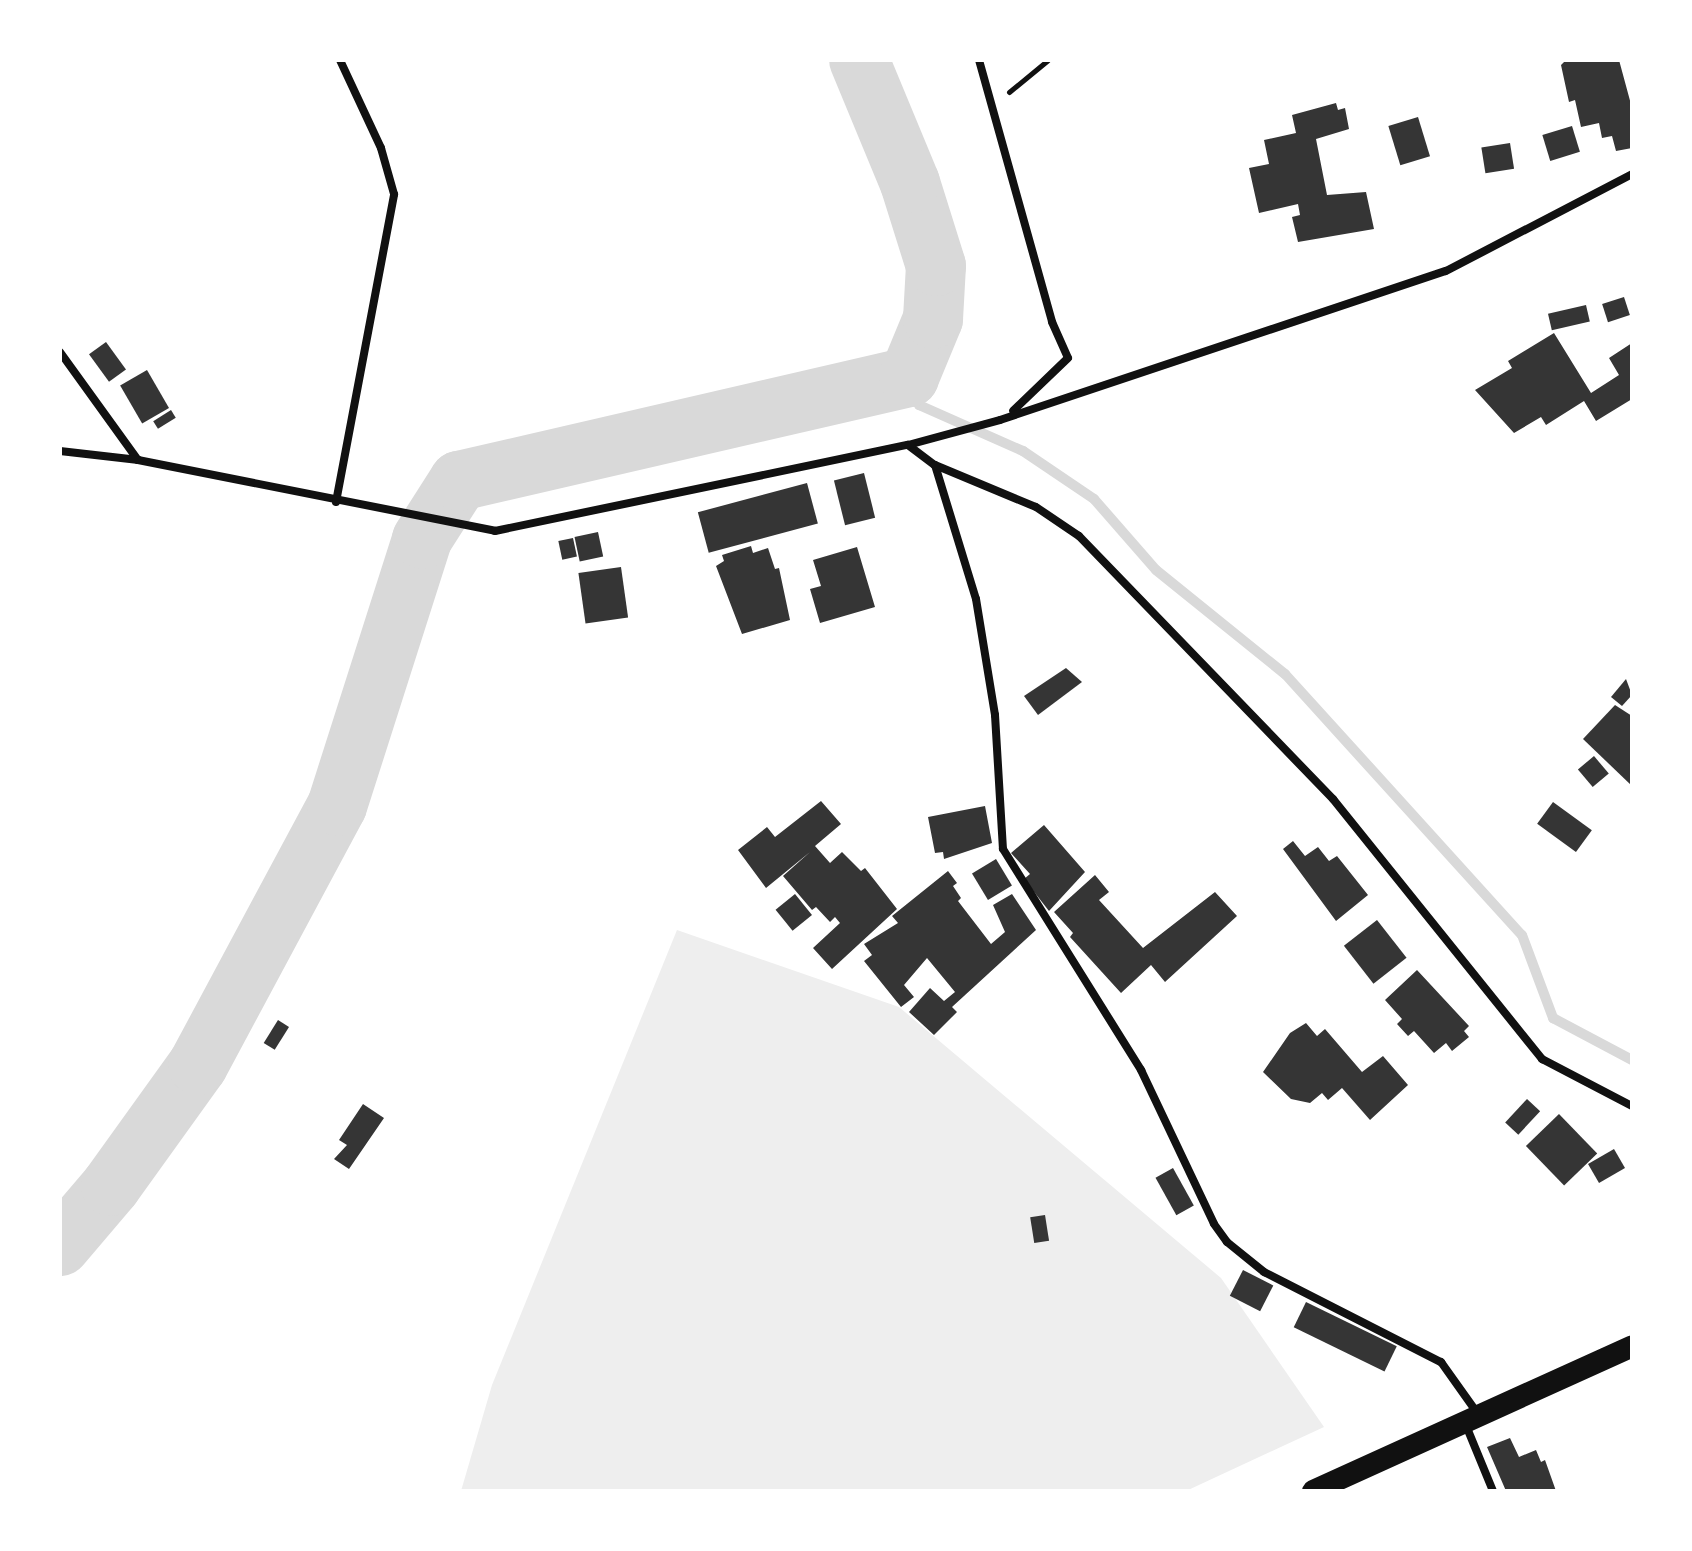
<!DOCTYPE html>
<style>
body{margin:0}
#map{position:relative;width:1692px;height:1551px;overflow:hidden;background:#fff;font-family:"IBM Plex Serif",serif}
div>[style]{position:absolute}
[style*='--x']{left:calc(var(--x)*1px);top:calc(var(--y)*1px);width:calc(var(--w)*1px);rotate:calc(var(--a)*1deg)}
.green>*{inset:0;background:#eee}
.stream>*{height:10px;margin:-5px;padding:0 5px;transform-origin:5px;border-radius:5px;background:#d9d9d9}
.river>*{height:60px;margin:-30px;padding:0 30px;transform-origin:30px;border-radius:30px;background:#d9d9d9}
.building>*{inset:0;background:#353535;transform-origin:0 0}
.path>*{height:5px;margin:-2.5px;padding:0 2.5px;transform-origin:2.5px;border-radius:2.5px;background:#111}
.minor>*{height:8px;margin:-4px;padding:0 4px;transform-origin:4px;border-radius:4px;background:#111}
.trunk>*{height:22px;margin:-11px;padding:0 11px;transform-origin:11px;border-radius:11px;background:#111}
span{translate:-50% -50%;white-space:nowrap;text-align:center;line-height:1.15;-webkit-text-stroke:8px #fff;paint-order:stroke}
.frame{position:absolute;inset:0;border:62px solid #fff;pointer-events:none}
</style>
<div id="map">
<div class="green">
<div style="clip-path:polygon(677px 930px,899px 1007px,1221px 1278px,1324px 1427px,1186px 1491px,461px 1491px,492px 1385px)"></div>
</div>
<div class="stream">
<div style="--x:909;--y:377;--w:30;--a:70"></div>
<div style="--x:919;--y:405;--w:114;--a:23.9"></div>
<div style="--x:1023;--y:451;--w:86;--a:34.1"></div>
<div style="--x:1094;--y:499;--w:94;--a:48.9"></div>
<div style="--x:1156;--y:570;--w:166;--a:38.9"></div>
<div style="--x:1285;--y:674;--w:353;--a:47.8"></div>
<div style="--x:1522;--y:935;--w:89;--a:69.5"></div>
<div style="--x:1553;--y:1018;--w:89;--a:28"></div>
</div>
<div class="river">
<div style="--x:60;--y:1246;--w:79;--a:-49.6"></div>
<div style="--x:111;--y:1186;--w:149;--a:-54.3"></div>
<div style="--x:198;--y:1065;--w:294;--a:-61.8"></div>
<div style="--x:337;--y:806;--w:280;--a:-72.3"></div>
<div style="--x:422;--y:539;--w:69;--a:-57.5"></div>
<div style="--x:459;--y:481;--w:462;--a:-13"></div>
<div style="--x:909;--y:377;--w:63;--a:-67.5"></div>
<div style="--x:933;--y:319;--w:53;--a:-86.8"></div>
<div style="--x:936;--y:266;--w:87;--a:-107.4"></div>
<div style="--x:910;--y:183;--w:133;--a:-112.5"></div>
</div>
<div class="building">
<div style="clip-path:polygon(1566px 60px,1619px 60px,1632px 108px,1632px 148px,1616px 151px,1612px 136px,1602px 138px,1599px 123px,1581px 127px,1575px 100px,1569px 102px,1561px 65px)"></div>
<div style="clip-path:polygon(1336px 103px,1338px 110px,1345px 108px,1349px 129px,1316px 139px,1327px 195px,1366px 192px,1374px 229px,1298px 242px,1292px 217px,1300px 215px,1298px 204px,1259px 213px,1249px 168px,1269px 164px,1264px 140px,1296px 133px,1292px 115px)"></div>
<div style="left:1418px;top:117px;width:41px;height:31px;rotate:73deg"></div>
<div style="left:1572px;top:126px;width:27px;height:31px;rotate:73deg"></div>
<div style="left:1510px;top:143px;width:26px;height:29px;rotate:81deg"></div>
<div style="left:1624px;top:297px;width:19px;height:23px;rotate:72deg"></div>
<div style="left:1586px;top:305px;width:17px;height:39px;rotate:77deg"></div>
<div style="clip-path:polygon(1554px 333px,1591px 393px,1619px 375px,1609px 358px,1632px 343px,1632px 399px,1596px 421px,1584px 401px,1546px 425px,1541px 417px,1514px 433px,1475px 390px,1512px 368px,1508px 361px)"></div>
<div style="left:106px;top:342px;width:34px;height:21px;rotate:54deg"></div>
<div style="left:147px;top:370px;width:44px;height:31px;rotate:60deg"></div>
<div style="left:171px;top:410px;width:9px;height:21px;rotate:58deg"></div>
<div style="left:864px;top:473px;width:46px;height:31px;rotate:76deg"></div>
<div style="left:807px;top:483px;width:42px;height:113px;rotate:75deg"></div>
<div style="left:598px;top:532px;width:25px;height:24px;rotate:78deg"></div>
<div style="left:573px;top:538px;width:19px;height:15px;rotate:78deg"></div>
<div style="clip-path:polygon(751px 546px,753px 553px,768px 548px,775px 569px,779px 568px,790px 620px,742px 634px,716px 566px,724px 561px,722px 555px)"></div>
<div style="clip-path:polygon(857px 547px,875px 607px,820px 623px,810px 589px,821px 586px,813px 560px)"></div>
<div style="left:621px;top:567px;width:51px;height:43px;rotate:82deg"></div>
<div style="clip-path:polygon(1066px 668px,1082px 682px,1038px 715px,1024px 696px)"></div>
<div style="clip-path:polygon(1626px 679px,1632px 695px,1622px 706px,1611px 697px)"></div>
<div style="clip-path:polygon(1615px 705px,1632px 716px,1632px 786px,1583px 739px)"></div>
<div style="left:1594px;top:756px;width:23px;height:21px;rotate:50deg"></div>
<div style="clip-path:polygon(821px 801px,841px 824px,815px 846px,830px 863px,842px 852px,861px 871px,865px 868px,897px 909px,832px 969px,813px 948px,840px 923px,835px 917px,830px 922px,816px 907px,812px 910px,783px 876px,810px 852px,766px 888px,738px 850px,767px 827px,775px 837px)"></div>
<div style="left:1553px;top:802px;width:48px;height:27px;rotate:36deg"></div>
<div style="clip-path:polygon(985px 806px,992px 843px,944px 859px,943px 852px,935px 853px,928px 817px)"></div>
<div style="clip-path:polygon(1044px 825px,1085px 872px,1049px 911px,1024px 879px,1030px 874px,1011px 853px)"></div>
<div style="clip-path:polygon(1293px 841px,1305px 856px,1318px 847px,1329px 861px,1337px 856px,1368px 895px,1336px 921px,1283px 849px)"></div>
<div style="left:996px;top:859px;width:31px;height:28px;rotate:59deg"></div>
<div style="clip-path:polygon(948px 871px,957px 883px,953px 886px,961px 898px,958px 901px,991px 944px,1005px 932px,993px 905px,1012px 894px,1036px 930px,952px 1007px,957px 1012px,934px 1035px,909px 1012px,930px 988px,944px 1001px,955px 992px,927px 958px,904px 985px,914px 997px,901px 1007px,864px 961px,872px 955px,864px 944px,898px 923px,892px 916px)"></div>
<div style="clip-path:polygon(1095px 875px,1109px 892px,1099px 900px,1143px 948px,1215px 892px,1237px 916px,1165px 982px,1151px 965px,1121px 993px,1070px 937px,1073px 933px,1054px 912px)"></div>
<div style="left:795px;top:894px;width:27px;height:25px;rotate:51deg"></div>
<div style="left:1377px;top:920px;width:48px;height:42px;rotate:52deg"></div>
<div style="clip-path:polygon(1417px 970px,1469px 1026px,1464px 1031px,1469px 1037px,1452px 1051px,1446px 1043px,1434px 1053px,1414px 1031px,1408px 1036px,1397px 1024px,1402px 1019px,1385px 1000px)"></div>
<div style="left:278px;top:1020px;width:13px;height:27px;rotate:32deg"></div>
<div style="clip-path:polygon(1306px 1023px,1317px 1036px,1325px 1029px,1362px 1072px,1383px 1056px,1408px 1085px,1370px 1120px,1342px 1088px,1328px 1100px,1322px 1093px,1310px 1103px,1291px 1099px,1263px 1072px,1290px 1033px)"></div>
<div style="left:1527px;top:1099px;width:18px;height:32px;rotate:43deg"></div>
<div style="clip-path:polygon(363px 1104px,384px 1118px,349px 1169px,334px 1159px,347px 1145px,339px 1140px)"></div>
<div style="left:1559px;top:1114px;width:55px;height:46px;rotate:46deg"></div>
<div style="left:1614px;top:1149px;width:22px;height:30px;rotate:60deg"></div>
<div style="left:1173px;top:1168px;width:43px;height:20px;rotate:61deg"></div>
<div style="left:1045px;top:1215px;width:26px;height:15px;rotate:81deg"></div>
<div style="left:1243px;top:1270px;width:34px;height:29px;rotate:27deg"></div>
<div style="left:1306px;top:1302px;width:101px;height:28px;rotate:26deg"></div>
<div style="clip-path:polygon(1510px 1438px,1519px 1457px,1536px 1450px,1541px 1462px,1545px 1460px,1556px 1491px,1506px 1491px,1487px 1447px)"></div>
</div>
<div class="path">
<div style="--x:1009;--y:92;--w:50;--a:-39.4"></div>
</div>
<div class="minor">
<div style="--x:979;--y:60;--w:272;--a:74.4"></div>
<div style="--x:1052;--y:322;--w:39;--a:66"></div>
<div style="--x:1068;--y:358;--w:76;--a:136.1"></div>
<div style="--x:60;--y:352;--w:133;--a:54.2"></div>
<div style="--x:908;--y:445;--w:34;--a:37"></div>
<div style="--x:935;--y:465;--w:109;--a:22.6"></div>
<div style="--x:1036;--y:507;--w:52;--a:34"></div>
<div style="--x:1079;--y:536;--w:366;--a:46"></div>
<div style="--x:1333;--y:799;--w:334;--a:51.2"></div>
<div style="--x:1542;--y:1059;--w:102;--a:27.6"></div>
<div style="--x:60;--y:451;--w:79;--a:6.6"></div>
<div style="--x:138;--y:460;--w:364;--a:11.2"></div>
<div style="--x:495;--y:531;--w:422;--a:-11.8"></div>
<div style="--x:908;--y:445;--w:95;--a:-15.2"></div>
<div style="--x:1000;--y:420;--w:470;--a:-18.5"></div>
<div style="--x:1446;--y:271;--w:210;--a:-27.5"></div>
<div style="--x:935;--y:465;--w:140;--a:73"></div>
<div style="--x:976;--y:599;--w:118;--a:80.7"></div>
<div style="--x:995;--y:715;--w:134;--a:86.6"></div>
<div style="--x:1003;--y:849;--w:261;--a:58"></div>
<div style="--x:1141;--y:1070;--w:170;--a:64.6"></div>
<div style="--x:1214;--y:1224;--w:22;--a:54"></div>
<div style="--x:1227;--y:1242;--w:48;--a:39"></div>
<div style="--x:1264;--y:1272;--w:199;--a:27"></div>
<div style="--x:1441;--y:1362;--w:64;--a:54.6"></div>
<div style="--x:336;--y:502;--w:313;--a:-79.3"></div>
<div style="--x:394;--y:194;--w:48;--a:-105.8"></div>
<div style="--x:381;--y:148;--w:97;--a:-115"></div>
<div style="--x:1465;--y:1423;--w:74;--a:67.6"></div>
</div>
<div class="trunk">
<div style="--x:1313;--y:1491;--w:350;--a:-24.4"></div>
</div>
<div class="frame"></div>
</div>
